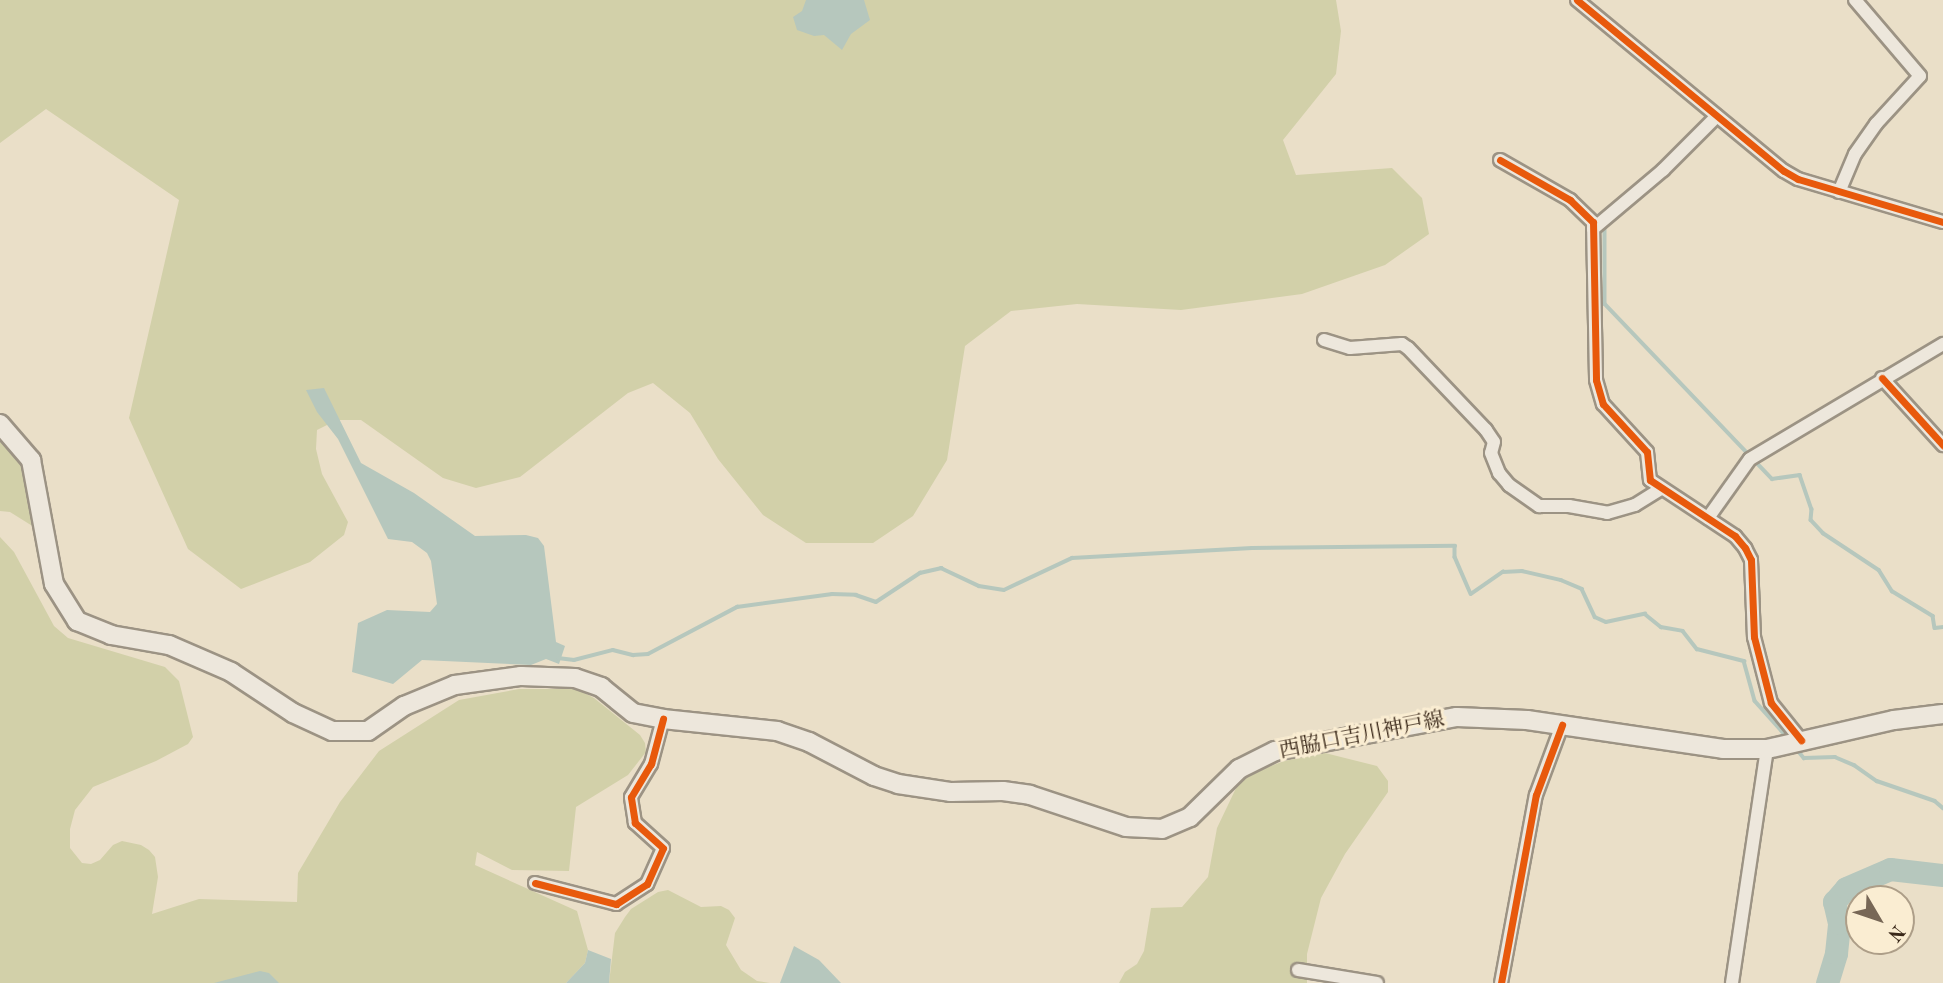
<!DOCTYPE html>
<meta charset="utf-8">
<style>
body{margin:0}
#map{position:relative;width:1943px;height:983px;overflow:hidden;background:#eadfc8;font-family:"Old Standard TT","Noto Serif JP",serif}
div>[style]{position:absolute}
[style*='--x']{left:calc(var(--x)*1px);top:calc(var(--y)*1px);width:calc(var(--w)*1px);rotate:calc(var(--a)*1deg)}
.green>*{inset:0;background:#d2d0a9}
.water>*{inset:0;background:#b6c7bd}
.stream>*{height:3.5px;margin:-1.75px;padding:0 1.75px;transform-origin:1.75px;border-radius:1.75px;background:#b6c7bd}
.river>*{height:23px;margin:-11.5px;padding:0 11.5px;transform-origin:11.5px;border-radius:11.5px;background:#b6c7bd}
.roads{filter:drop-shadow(2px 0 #9c9384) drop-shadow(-2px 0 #9c9384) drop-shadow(0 2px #9c9384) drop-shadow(0 -2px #9c9384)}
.street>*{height:12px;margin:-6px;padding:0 6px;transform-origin:6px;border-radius:6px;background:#ede7dc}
.secondary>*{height:18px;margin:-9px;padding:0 9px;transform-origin:9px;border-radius:9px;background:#ede7dc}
.cycleway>*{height:7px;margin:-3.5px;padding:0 3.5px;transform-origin:3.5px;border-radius:3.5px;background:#e8590c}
span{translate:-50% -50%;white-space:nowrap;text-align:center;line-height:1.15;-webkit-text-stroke:6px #faedd2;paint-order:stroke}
.street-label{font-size:21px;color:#392718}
.north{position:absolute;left:1845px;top:885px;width:70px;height:70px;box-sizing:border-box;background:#faedd2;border:2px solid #ad9e88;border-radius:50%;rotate:129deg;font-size:19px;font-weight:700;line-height:28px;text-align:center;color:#392718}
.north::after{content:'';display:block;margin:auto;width:24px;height:32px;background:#776756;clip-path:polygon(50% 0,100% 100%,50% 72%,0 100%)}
</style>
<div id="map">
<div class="green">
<div style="clip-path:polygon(0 0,1336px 0,1341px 31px,1336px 74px,1283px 140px,1296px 175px,1392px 168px,1422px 198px,1429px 234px,1385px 265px,1302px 294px,1181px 310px,1077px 304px,1011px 311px,965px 346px,947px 460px,913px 516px,873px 543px,806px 543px,763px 515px,718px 459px,690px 413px,653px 383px,628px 393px,520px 477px,476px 488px,443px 478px,361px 420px,337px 420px,317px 430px,316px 449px,322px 474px,348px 522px,344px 535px,310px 562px,241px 589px,188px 549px,129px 418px,179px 200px,46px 109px,0 143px)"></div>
<div style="clip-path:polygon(0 440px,23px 464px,36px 500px,38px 519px,34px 527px,10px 512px,0 511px)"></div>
<div style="clip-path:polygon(0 537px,14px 552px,54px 626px,68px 638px,165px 667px,179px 681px,193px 737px,188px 744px,156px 761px,93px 787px,75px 810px,70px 829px,70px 848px,82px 863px,91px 864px,100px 860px,113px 845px,122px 841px,141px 845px,149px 850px,155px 857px,158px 877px,152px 914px,199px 899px,297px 902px,298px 873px,340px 802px,379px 751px,459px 700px,519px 689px,577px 689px,594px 698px,640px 735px,645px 743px,646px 752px,628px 775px,576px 807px,569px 871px,512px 870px,477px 852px,475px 865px,577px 911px,588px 950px,585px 963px,566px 983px,0 983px)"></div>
<div style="clip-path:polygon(1325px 753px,1377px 766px,1388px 781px,1388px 792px,1345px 854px,1321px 898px,1307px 954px,1307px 983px,1119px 983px,1125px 972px,1137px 964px,1144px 951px,1151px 908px,1182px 907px,1208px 877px,1217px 828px,1238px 784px,1256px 772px,1284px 761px)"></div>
<div style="clip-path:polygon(668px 890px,701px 907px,721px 906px,729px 910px,735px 918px,726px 945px,741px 970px,757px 981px,770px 983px,609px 983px,615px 933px,625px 917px,631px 909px,658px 892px)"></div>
</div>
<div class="water">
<div style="clip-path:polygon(806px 0,864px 0,870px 20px,851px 34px,842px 50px,824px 35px,814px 36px,797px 30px,793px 17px,802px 11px)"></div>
<div style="clip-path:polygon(324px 388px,361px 463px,414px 493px,475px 536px,526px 535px,538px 538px,544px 546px,556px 642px,565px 646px,559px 664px,546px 659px,531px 665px,422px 660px,393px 684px,352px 672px,358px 623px,387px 610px,430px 612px,437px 604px,431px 561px,427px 553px,412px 542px,388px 539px,338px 439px,317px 412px,306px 390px)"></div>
<div style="clip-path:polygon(794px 946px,819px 960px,841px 983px,780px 983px)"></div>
<div style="clip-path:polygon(588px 950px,611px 959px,609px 983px,566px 983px,585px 963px)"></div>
<div style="clip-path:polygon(260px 971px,269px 973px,279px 983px,214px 983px)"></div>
</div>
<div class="stream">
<div style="--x:1605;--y:229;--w:75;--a:90"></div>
<div style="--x:1605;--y:304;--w:242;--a:46.3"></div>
<div style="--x:1772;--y:479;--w:28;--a:-8"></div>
<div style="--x:1800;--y:475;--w:36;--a:71"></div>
<div style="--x:1812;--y:509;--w:11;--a:95"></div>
<div style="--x:1811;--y:520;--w:18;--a:47"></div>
<div style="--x:1823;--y:533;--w:67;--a:33.5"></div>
<div style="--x:1879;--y:570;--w:25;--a:58"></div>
<div style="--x:1892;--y:591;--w:48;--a:31.4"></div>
<div style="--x:1933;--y:616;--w:12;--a:81"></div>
<div style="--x:1935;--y:628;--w:8;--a:-7"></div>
<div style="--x:558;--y:658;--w:16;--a:7"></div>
<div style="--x:574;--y:660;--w:40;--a:-14.4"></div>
<div style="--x:613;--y:650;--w:21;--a:14"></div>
<div style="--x:633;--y:655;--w:15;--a:-4"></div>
<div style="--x:648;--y:654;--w:101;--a:-27.8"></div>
<div style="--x:737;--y:607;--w:96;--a:-7.8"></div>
<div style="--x:832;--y:594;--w:24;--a:2"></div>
<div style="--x:856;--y:595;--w:21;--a:19"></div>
<div style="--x:876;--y:602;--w:53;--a:-33.4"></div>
<div style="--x:920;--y:573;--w:22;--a:-13"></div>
<div style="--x:941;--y:568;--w:42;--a:25.3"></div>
<div style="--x:979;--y:586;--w:25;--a:9"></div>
<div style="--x:1004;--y:590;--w:75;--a:-25.2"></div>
<div style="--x:1072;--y:558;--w:180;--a:-3.2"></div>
<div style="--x:1252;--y:548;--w:203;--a:-0.6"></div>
<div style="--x:1455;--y:546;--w:11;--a:90"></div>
<div style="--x:1455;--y:557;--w:40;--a:66.6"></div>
<div style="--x:1471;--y:594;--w:39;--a:-35"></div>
<div style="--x:1503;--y:572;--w:19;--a:-3"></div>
<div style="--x:1522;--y:571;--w:40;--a:13"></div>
<div style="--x:1561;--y:580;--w:23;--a:23"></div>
<div style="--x:1582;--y:589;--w:31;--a:65"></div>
<div style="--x:1595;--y:617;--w:12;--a:24"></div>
<div style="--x:1606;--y:622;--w:40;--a:-12"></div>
<div style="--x:1645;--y:614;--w:21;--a:39"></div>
<div style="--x:1661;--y:627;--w:22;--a:10"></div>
<div style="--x:1683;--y:631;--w:23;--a:52"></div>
<div style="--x:1697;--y:649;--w:49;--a:14.3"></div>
<div style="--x:1744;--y:661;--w:41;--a:74.6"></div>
<div style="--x:1755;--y:701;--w:51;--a:48.2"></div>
<div style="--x:1796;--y:748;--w:13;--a:51"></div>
<div style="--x:1804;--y:758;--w:31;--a:-2"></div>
<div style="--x:1835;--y:757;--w:21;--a:23"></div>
<div style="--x:1854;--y:765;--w:28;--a:35"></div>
<div style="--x:1877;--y:781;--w:61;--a:19"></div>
<div style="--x:1935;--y:801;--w:11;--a:41"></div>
</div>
<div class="river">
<div style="--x:1827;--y:983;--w:31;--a:-73"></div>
<div style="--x:1836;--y:953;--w:30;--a:-84"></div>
<div style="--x:1839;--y:923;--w:22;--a:-103"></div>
<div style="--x:1834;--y:902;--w:18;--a:-49"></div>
<div style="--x:1846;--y:888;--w:48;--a:-23.4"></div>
<div style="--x:1890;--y:869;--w:53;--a:6.5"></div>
</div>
<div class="roads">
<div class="street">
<div style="--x:1577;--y:0;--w:268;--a:39.6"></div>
<div style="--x:1784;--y:171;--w:16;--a:30"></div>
<div style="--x:1798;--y:179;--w:151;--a:16.5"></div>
<div style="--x:1500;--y:160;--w:81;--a:29.7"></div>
<div style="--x:1570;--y:200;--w:32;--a:44"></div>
<div style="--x:1593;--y:222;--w:158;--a:88.9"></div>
<div style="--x:1596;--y:380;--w:25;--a:74"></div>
<div style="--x:1603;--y:404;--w:65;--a:47.5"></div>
<div style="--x:1647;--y:452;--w:28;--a:84"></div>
<div style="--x:1650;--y:480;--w:102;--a:33.4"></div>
<div style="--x:1735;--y:536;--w:16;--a:50"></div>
<div style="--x:1745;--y:548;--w:13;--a:63"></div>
<div style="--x:1751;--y:560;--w:77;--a:87.8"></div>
<div style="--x:1754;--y:637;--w:68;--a:75.6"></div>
<div style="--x:1771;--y:703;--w:48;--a:51"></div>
<div style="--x:1839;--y:192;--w:41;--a:-67.2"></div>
<div style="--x:1855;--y:154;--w:37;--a:-55"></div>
<div style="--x:1876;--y:124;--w:65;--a:-47.5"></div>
<div style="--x:1920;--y:76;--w:100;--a:-130.5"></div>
<div style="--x:1593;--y:229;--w:92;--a:-40.1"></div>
<div style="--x:1663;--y:170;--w:76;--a:-45"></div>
<div style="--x:1324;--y:340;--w:27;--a:17"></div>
<div style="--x:1350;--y:348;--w:52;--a:-4.4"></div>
<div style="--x:1402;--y:344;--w:7;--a:34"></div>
<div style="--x:1408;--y:348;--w:113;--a:46.4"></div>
<div style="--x:1486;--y:430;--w:14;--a:56"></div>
<div style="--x:1494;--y:442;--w:11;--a:105"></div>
<div style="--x:1491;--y:453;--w:22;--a:68"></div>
<div style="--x:1499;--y:473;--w:16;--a:50"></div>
<div style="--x:1509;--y:485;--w:37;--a:35"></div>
<div style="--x:1539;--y:506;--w:30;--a:0"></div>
<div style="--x:1569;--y:506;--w:39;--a:10"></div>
<div style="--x:1607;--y:513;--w:29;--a:-16"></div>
<div style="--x:1635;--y:505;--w:31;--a:-32"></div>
<div style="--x:1882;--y:378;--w:91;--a:47.7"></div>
<div style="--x:1708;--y:518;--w:72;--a:-54.6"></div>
<div style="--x:1750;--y:459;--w:225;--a:-30.8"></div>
<div style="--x:535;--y:883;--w:84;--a:14.5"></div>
<div style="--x:616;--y:904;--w:37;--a:-33"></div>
<div style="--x:647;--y:884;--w:39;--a:-66"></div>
<div style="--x:663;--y:848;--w:38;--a:-138"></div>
<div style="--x:635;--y:823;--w:26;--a:-99"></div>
<div style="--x:631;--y:797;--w:39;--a:-59"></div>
<div style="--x:651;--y:764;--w:47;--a:-75.1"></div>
<div style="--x:1298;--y:970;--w:80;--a:9.3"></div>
<div style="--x:1501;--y:983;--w:191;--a:-79.5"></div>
<div style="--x:1536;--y:795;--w:75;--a:-69.6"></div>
<div style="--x:1732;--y:983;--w:237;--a:-81.5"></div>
</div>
<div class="secondary">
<div style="--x:0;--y:424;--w:48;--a:49.3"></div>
<div style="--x:31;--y:460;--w:126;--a:79.5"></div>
<div style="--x:54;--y:584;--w:44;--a:58.1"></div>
<div style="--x:77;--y:621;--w:37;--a:22"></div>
<div style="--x:111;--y:635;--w:59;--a:9.8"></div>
<div style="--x:169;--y:645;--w:68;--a:23.5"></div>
<div style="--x:231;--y:672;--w:74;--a:33.5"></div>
<div style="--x:293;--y:713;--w:43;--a:24.8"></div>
<div style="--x:332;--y:731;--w:36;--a:0"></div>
<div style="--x:368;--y:731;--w:44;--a:-34.8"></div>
<div style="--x:404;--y:706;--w:55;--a:-22.4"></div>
<div style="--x:455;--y:685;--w:67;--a:-7.8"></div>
<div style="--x:521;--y:676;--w:54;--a:2.1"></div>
<div style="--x:575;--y:678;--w:28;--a:19"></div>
<div style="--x:601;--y:687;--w:41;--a:39.1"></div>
<div style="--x:633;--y:713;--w:31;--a:11"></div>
<div style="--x:663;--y:719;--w:115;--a:6"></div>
<div style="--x:777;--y:731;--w:34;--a:19"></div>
<div style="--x:809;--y:742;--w:73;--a:27.6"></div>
<div style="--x:874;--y:776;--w:25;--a:18"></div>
<div style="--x:898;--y:784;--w:54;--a:8.6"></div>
<div style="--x:951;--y:792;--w:52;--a:-1.1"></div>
<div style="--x:1003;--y:791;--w:27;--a:8"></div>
<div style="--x:1030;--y:795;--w:101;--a:18.4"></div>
<div style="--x:1126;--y:827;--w:36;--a:3"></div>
<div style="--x:1162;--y:829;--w:30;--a:-23"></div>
<div style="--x:1190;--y:817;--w:69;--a:-44.4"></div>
<div style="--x:1239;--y:769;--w:40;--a:-26.6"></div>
<div style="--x:1275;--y:751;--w:185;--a:-10.6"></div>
<div style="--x:1457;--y:717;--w:70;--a:2.5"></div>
<div style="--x:1527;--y:720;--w:198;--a:8.4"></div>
<div style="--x:1723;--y:749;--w:44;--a:0"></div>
<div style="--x:1767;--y:749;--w:130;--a:-12.9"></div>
<div style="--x:1894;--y:720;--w:49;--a:-7"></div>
</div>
</div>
<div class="cycleway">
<div style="--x:1577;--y:0;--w:268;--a:39.6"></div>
<div style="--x:1784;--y:171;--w:16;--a:30"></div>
<div style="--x:1798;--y:179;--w:151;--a:16.5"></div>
<div style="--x:1500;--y:160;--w:81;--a:29.7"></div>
<div style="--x:1570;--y:200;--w:32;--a:44"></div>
<div style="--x:1593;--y:222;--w:158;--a:88.9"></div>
<div style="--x:1596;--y:380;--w:25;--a:74"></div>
<div style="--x:1603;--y:404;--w:65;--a:47.5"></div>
<div style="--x:1647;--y:452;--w:28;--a:84"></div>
<div style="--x:1650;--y:480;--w:102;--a:33.4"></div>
<div style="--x:1735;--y:536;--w:16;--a:50"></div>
<div style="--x:1745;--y:548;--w:13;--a:63"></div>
<div style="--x:1751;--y:560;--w:77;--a:87.8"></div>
<div style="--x:1754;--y:637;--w:68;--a:75.6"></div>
<div style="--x:1771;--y:703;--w:48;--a:51"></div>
<div style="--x:1882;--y:378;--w:91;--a:47.7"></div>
<div style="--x:535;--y:883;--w:84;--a:14.5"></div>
<div style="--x:616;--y:904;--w:37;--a:-33"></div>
<div style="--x:647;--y:884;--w:39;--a:-66"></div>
<div style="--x:663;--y:848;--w:38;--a:-138"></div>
<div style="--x:635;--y:823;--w:26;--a:-99"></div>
<div style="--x:631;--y:797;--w:39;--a:-59"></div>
<div style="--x:651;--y:764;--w:47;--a:-75.1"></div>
<div style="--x:1501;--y:983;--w:191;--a:-79.5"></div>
<div style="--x:1536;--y:795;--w:75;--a:-69.6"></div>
</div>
<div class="street-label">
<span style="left:1362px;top:736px;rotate:-11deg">西脇口吉川神戸線</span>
</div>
<div class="north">N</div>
</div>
